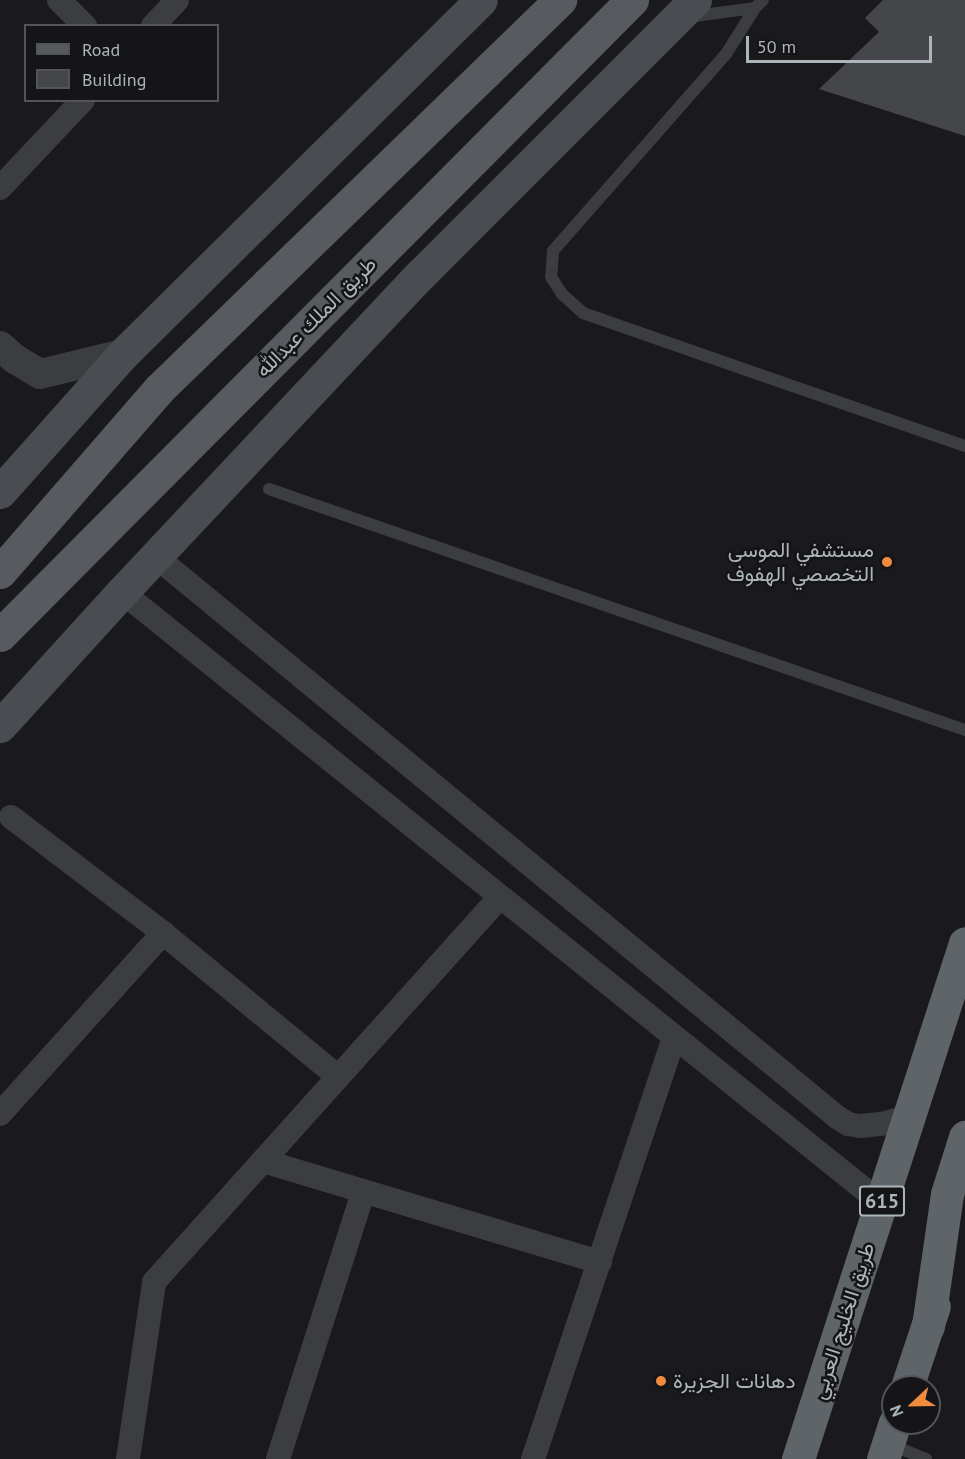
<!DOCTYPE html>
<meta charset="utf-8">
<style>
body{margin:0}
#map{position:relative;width:965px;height:1459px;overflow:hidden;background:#1a1a1c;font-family:"PT Sans",Vazirmatn,sans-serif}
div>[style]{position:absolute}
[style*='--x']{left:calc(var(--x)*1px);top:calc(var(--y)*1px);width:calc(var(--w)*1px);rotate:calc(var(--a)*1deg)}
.building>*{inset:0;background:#444649}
.service>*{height:12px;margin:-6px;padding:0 6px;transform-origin:6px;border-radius:6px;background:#3b3d41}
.minor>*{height:24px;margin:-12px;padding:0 12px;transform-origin:12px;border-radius:12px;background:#3b3d41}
.tertiary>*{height:30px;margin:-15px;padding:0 15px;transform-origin:15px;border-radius:15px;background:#3b3d41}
.secondary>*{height:33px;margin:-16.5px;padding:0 16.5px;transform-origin:16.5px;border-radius:16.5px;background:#494d51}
.primary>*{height:33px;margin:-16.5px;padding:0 16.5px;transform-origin:16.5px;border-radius:16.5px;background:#575b60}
.trunk>*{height:33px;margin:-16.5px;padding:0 16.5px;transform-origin:16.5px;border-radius:16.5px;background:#5f6469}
.dots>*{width:16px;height:16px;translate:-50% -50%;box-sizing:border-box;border:3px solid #151517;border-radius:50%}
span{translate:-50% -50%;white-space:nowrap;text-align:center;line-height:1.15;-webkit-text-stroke:5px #151517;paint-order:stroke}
.shield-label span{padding:2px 4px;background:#151517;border:2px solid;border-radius:4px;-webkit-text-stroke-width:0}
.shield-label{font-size:20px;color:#acb5bb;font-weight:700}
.street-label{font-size:21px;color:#acb5bb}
.poi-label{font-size:21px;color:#acb5bb}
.right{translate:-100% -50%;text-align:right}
.left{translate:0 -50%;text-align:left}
.legend{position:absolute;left:24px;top:24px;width:195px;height:78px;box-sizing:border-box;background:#151517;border:2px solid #515559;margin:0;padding:8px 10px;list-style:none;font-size:18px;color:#acb5bb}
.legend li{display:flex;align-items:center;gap:12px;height:30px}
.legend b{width:30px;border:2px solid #515559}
.north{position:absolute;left:881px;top:1375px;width:60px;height:60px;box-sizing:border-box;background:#151517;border:2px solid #515559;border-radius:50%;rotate:248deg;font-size:16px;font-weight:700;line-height:24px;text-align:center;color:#acb5bb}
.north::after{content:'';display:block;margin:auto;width:21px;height:27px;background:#f18b3d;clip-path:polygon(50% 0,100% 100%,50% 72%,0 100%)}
.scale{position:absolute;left:746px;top:36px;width:186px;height:27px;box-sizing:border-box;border:3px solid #acb5bb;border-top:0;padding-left:8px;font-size:18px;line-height:21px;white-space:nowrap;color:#acb5bb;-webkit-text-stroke:4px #151517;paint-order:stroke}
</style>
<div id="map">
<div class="building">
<div style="clip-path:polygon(883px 0,965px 0,965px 136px,819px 89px,879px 32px,865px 18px)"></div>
</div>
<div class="service">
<div style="--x:755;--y:8;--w:54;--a:122.2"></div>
<div style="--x:726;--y:54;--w:262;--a:131.3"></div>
<div style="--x:553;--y:251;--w:26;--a:94"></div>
<div style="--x:551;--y:277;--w:20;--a:57"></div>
<div style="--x:562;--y:294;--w:28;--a:42"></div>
<div style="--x:583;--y:313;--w:404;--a:19.2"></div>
<div style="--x:688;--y:17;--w:68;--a:-7.7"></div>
<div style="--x:755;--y:8;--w:11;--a:-45"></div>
<div style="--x:269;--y:489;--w:737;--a:19.1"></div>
<div style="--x:889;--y:1444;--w:40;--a:22"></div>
</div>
<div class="minor">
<div style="--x:59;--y:0;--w:37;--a:45"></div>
<div style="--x:153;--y:26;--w:35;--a:-47"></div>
<div style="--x:0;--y:188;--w:121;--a:-46.7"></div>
<div style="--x:155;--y:556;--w:883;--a:39.44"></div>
<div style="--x:837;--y:1117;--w:13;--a:32"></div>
<div style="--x:848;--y:1124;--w:13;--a:9"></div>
<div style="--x:861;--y:1126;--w:20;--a:-6"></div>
<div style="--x:881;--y:1124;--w:30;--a:-15"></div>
<div style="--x:122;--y:592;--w:974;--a:38.83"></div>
<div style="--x:11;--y:817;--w:191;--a:37.3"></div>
<div style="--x:163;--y:933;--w:227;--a:39.4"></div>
<div style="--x:0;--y:1114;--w:244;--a:-48"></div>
<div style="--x:263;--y:1161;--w:352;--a:16.7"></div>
<div style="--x:128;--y:1459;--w:179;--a:-81.6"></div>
<div style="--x:154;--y:1282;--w:516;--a:-48.06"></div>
<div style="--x:278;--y:1459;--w:280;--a:-72.3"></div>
<div style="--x:533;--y:1459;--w:444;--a:-71.5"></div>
</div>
<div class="tertiary">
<div style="--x:0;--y:346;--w:20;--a:41"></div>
<div style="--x:15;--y:359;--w:29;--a:31"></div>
<div style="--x:40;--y:374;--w:85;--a:-13.5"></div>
</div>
<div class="secondary">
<div style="--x:0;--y:492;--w:185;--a:-48.3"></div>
<div style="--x:123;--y:354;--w:503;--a:-44.68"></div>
<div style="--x:0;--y:726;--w:181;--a:-47.7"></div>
<div style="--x:122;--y:592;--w:435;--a:-46.8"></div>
<div style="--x:420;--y:275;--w:389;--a:-45"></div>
</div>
<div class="primary">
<div style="--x:0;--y:572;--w:242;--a:-49"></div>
<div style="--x:159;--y:389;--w:559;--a:-44.13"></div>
<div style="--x:0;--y:635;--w:896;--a:-45.14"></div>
</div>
<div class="trunk">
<div style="--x:928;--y:1326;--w:133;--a:-81.8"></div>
<div style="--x:947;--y:1194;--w:60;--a:-72.5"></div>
<div style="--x:907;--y:1387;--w:85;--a:-71.6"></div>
<div style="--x:798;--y:1459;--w:542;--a:-72.07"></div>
<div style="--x:883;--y:1459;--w:38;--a:-72"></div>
</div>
<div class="dots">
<div style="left:887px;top:562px;background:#f18b3d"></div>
<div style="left:661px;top:1381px;background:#f18b3d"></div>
</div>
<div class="shield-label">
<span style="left:882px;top:1201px">615</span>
</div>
<div class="street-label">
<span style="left:316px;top:317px;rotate:-45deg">طريق الملك عبدالله</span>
<span style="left:843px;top:1321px;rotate:-72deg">طريق الخليج العربي</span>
</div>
<div class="poi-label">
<span class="right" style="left:874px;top:562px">مستشفي الموسى<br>التخصصي الهفوف</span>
<span class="left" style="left:673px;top:1381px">دهانات الجزيرة</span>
</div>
<ul class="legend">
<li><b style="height:8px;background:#575b60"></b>Road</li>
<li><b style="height:16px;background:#444649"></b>Building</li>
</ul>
<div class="north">N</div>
<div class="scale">50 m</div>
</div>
